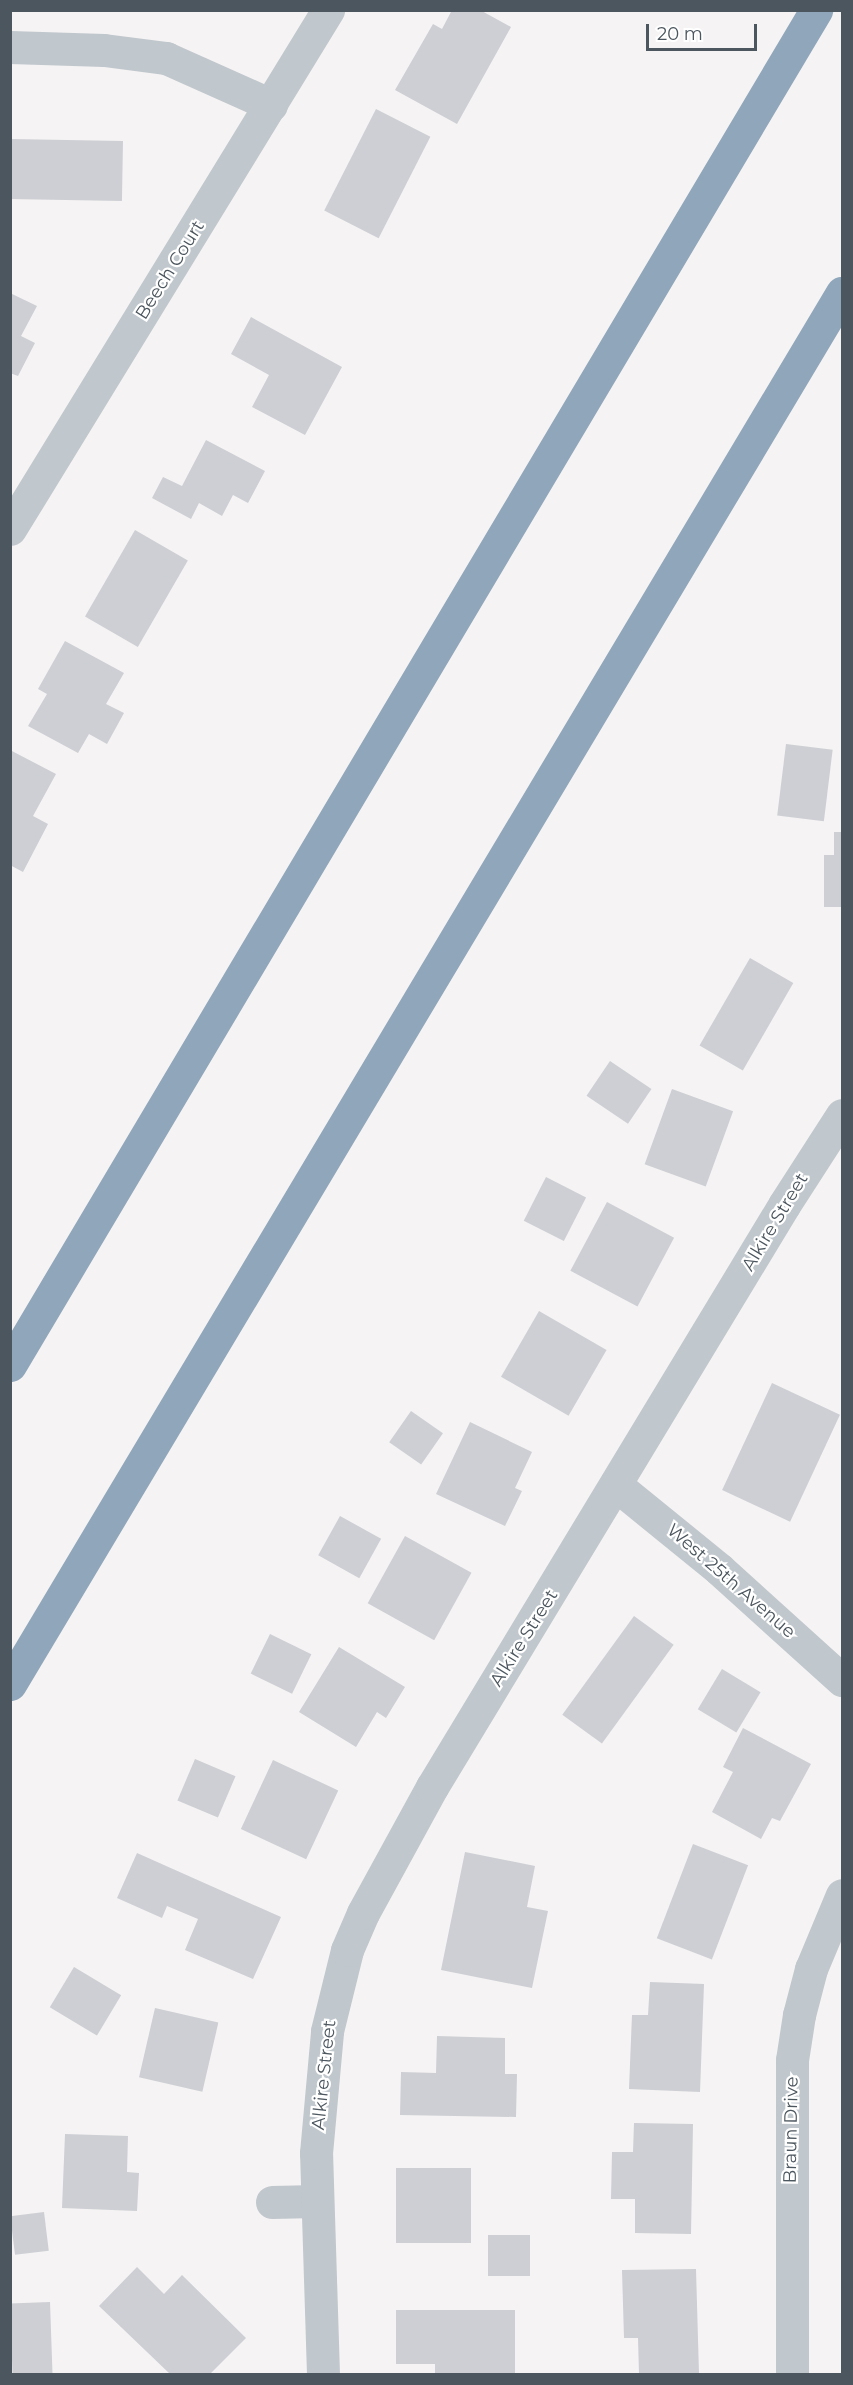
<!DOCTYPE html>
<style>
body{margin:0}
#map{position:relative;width:853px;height:2385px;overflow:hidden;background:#f5f3f3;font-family:Montserrat,sans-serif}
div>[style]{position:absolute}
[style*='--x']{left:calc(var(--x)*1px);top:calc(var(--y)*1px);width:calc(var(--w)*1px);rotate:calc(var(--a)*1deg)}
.building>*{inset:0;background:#cdcfd4;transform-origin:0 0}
.minor>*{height:33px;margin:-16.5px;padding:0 16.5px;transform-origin:16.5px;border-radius:16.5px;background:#c0c7cd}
.motorway>*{height:33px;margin:-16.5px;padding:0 16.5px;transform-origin:16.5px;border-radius:16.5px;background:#90a6bb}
span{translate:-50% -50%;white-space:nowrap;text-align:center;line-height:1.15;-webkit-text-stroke:4.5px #fff;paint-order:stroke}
.street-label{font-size:18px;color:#4c565e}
.frame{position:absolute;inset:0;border:12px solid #4c565e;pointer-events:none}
.scale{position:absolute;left:646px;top:24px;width:111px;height:27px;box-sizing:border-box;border:3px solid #4c565e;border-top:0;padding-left:8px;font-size:18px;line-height:21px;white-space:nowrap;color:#4c565e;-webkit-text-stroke:4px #fff;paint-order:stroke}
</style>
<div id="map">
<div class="building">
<div style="clip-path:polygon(452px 10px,480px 10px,511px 27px,457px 124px,395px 90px,433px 24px,442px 29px)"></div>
<div style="left:376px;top:109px;width:61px;height:114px;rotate:27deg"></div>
<div style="left:10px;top:139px;width:113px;height:60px;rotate:1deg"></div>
<div style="clip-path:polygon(10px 293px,37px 306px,21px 336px,35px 343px,18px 376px,10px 373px)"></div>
<div style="clip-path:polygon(251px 317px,342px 367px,305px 435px,252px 407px,269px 375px,231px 354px)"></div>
<div style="clip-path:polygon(206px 440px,265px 471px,248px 503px,233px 495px,222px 516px,199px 503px,191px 519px,152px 498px,163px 477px,182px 486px)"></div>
<div style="left:135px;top:530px;width:61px;height:100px;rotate:30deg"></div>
<div style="clip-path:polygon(65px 641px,124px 673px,106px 704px,124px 713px,107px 744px,89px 734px,78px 753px,28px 726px,47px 694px,38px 689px)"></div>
<div style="left:786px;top:744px;width:47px;height:72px;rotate:7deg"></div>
<div style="clip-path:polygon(10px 750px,56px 774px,33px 816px,48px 824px,23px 872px,10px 865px)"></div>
<div style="clip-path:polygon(834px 832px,842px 832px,842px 907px,824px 907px,824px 855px,834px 855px)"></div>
<div style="left:750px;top:958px;width:50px;height:101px;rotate:30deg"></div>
<div style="left:610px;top:1061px;width:50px;height:42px;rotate:34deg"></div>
<div style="left:672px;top:1089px;width:65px;height:80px;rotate:20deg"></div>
<div style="left:546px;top:1177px;width:45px;height:49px;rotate:27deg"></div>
<div style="left:607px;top:1202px;width:76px;height:78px;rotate:28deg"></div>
<div style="left:539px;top:1311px;width:78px;height:76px;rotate:30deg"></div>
<div style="left:772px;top:1383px;width:75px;height:118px;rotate:25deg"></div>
<div style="left:411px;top:1411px;width:39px;height:38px;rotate:35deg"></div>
<div style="clip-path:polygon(470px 1422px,532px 1452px,515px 1488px,522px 1491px,505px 1526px,436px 1494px)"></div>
<div style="left:340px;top:1516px;width:47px;height:45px;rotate:29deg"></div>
<div style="left:405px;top:1536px;width:76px;height:77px;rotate:29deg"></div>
<div style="left:634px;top:1616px;width:49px;height:122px;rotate:36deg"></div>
<div style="left:270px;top:1634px;width:46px;height:44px;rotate:26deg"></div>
<div style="clip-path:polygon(339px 1647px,405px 1687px,386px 1718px,377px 1712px,356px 1747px,299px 1712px)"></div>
<div style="left:722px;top:1669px;width:45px;height:47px;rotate:31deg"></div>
<div style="clip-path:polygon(743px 1728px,811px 1764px,780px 1821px,772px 1818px,761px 1839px,712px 1812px,733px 1772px,723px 1767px)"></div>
<div style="left:195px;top:1759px;width:44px;height:45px;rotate:23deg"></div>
<div style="left:273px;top:1760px;width:72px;height:76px;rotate:25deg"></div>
<div style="left:693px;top:1844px;width:59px;height:101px;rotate:21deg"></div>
<div style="clip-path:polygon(465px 1852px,535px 1866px,527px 1907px,548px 1911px,532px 1988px,441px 1970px)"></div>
<div style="clip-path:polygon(137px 1853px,281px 1917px,253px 1979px,185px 1950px,198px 1919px,167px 1906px,162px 1918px,117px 1898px)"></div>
<div style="left:74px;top:1967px;width:55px;height:47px;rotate:31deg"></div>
<div style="clip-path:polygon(650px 1982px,704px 1984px,700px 2092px,629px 2089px,632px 2015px,648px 2015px)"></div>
<div style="left:155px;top:2008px;width:65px;height:71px;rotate:13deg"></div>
<div style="clip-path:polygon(437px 2036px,505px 2038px,505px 2074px,517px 2074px,516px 2117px,400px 2115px,401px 2072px,436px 2073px)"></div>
<div style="clip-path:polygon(634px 2123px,693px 2124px,691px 2234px,635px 2233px,635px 2199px,611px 2199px,612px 2152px,633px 2152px)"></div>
<div style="clip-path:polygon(65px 2134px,128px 2136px,127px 2172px,139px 2173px,137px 2211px,62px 2208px)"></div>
<div style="left:396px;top:2168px;width:75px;height:75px"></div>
<div style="left:44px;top:2212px;width:39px;height:34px;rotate:83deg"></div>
<div style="left:488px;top:2235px;width:42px;height:41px"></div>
<div style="clip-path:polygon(137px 2267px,164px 2294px,182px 2275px,246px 2338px,210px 2374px,170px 2374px,99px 2306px)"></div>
<div style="clip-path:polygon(696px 2269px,699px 2374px,639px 2374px,638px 2338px,624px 2338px,622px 2270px)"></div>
<div style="left:50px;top:2302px;width:72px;height:40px;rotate:88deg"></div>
<div style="clip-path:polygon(396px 2310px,515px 2310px,515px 2374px,435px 2374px,435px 2364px,396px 2364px)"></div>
</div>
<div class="minor">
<div style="--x:10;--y:47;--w:94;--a:1.8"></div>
<div style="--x:104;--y:50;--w:63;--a:7.4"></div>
<div style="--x:166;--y:58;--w:115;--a:24.1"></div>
<div style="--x:10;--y:529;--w:609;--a:-58.5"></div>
<div style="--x:617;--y:1486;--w:132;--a:39.1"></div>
<div style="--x:719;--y:1569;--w:166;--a:42.1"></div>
<div style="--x:272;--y:2202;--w:44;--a:-1.3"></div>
<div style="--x:323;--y:2374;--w:221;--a:-91.8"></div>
<div style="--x:316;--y:2153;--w:122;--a:-84.8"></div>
<div style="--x:327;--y:2031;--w:83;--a:-76.1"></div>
<div style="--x:347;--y:1950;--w:40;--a:-66.6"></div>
<div style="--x:363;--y:1913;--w:144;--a:-61.3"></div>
<div style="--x:432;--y:1787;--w:680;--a:-58.83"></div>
<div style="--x:784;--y:1205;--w:107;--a:-57.2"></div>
<div style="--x:792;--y:2374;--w:314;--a:-90"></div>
<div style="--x:792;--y:2060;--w:46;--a:-81.2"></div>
<div style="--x:799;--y:2015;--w:48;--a:-75.4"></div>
<div style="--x:811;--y:1969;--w:80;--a:-67.3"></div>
</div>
<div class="motorway">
<div style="--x:10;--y:1365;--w:1577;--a:-59.25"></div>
<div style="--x:10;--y:1684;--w:1621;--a:-59.12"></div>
</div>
<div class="street-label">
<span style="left:170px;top:270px;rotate:-58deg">Beech Court</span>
<span style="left:775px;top:1222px;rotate:-59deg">Alkire Street</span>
<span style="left:731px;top:1581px;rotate:41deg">West 25th Avenue</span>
<span style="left:524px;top:1638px;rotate:-58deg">Alkire Street</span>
<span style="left:324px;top:2075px;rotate:-84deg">Alkire Street</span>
<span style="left:791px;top:2130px;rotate:-89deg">Braun Drive</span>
</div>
<div class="frame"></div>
<div class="scale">20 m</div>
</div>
